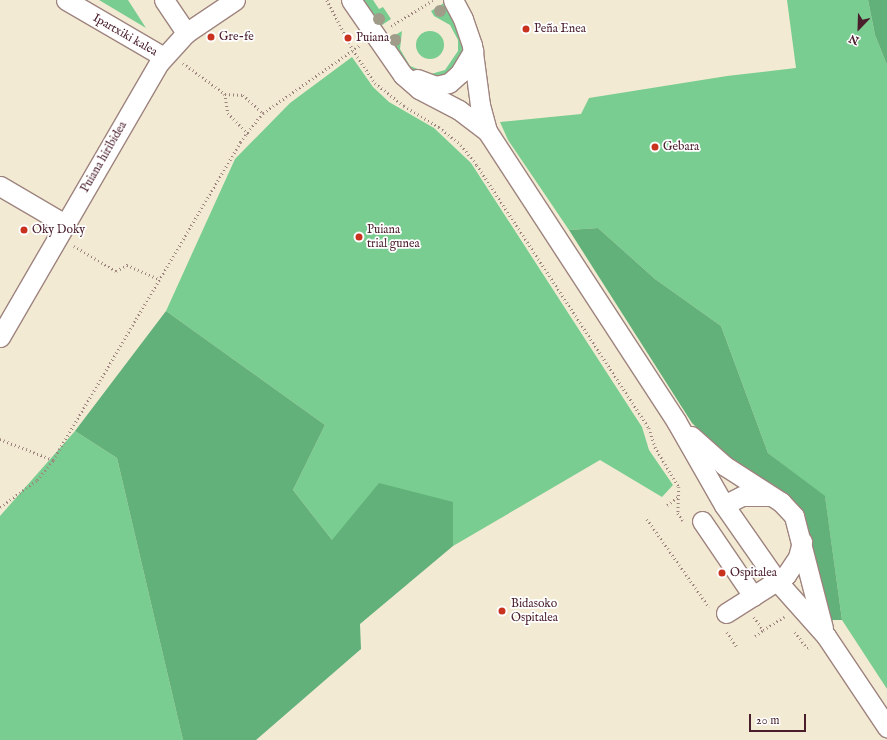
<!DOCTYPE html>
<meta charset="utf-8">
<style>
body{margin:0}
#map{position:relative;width:887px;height:740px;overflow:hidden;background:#f3ead3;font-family:"IM FELL English",serif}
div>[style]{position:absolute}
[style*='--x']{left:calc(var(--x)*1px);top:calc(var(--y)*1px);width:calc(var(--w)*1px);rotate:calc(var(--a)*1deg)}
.green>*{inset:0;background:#79cd90}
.round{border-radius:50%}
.forest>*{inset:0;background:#62b07a}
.path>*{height:2.5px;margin-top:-1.25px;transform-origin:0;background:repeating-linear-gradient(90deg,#9e847f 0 1px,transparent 0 4px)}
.roads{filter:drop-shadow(1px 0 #9e847f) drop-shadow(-1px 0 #9e847f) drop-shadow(0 1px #9e847f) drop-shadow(0 -1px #9e847f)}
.minor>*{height:19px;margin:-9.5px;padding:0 9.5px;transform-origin:9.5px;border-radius:9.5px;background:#fff}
.trees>*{width:12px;height:12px;margin:-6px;border-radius:50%;background:#9f9c8a}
.dots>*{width:11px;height:11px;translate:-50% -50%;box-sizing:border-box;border:2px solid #fff;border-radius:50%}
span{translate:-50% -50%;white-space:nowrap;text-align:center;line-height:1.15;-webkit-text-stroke:3.5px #fff;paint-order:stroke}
.poi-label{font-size:12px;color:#4a1f2b}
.left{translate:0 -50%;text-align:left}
.street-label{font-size:12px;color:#4a1f2b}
.north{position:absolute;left:839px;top:8px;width:40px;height:40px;-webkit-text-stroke:3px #fff;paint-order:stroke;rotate:203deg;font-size:11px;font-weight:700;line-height:16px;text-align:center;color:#4a1f2b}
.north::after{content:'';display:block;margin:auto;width:14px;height:18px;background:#4a1f2b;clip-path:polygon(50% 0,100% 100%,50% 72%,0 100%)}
.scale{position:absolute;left:749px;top:714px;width:57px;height:18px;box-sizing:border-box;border:2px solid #4a1f2b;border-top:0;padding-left:5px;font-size:12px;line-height:14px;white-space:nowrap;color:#4a1f2b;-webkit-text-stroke:3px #fff;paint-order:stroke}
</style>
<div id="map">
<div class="green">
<div style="clip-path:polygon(99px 0,128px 0,146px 28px)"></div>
<div style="clip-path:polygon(361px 0,373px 0,379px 9px,383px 7px,391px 19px,379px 27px)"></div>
<div style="clip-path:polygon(787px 0,868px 0,875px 35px,887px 65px,887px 689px,842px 620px,825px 497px,768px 453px,721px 326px,655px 279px,598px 228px,569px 230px,508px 140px,500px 122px,581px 114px,589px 98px,727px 76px,796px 68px)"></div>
<div style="clip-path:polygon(444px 3px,461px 28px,465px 45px,454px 69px,439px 77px,415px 75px,387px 40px,402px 31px,400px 49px,410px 66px,431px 74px,445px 70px,458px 51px,458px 40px,450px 25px,434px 16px,431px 11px)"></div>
<div class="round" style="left:416px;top:31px;width:28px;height:28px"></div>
<div style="clip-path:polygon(352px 57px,373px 87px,389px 102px,434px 128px,471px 163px,642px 427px,649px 450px,673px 485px,662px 497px,600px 460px,453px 546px,452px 502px,332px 540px,293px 490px,325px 425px,166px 311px,235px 159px,290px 103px)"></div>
<div style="clip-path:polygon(75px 431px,117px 458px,183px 740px,0 740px,0 516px)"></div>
</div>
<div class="forest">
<div style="clip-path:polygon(868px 0,887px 0,887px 65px,875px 35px)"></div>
<div style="clip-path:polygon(598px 228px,655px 279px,721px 326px,768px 453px,825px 496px,842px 620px,828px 620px,805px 515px,793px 502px,728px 458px,692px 423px,569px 230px)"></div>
<div style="clip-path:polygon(166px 311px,325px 425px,293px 490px,332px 540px,379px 483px,453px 502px,453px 546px,360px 624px,361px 649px,256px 740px,183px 740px,117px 458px,75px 431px)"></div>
</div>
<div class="path">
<div style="--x:327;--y:0;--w:56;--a:62.5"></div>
<div style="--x:353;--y:50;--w:40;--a:56"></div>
<div style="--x:375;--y:83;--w:37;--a:38"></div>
<div style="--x:404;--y:106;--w:41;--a:31"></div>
<div style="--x:439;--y:127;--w:28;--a:39"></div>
<div style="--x:461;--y:145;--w:26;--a:51"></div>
<div style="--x:477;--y:165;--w:314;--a:56.8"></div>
<div style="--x:649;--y:428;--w:20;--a:72"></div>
<div style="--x:655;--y:447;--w:47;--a:59"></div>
<div style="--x:679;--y:487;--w:26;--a:92"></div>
<div style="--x:678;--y:513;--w:9;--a:58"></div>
<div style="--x:391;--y:26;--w:49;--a:-31.8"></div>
<div style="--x:183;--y:63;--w:52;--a:36.4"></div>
<div style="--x:225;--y:94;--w:18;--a:3"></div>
<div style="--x:243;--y:95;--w:27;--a:42"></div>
<div style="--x:225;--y:94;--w:19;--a:81"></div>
<div style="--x:228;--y:113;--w:29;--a:46"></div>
<div style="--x:74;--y:246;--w:49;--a:30.8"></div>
<div style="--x:116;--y:271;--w:13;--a:-29"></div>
<div style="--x:127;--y:265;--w:35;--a:24"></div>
<div style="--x:0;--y:439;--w:57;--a:21.6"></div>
<div style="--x:667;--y:505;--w:15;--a:-37"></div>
<div style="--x:0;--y:507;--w:46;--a:-36.1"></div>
<div style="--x:37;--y:480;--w:26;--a:-51"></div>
<div style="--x:53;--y:460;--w:369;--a:-59.5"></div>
<div style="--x:240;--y:142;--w:37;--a:-52"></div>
<div style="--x:263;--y:113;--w:118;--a:-35"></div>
<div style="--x:647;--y:519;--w:108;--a:54.8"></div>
<div style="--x:754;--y:617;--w:16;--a:55"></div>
<div style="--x:763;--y:630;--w:25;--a:-32"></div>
<div style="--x:727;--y:632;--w:18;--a:56"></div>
<div style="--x:795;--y:632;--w:20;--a:53"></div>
<div style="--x:807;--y:648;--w:4;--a:-27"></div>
<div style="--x:755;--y:636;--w:10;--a:-37"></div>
</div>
<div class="roads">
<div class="minor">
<div style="--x:66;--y:0;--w:113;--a:30.2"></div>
<div style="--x:164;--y:0;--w:40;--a:56"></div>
<div style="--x:351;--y:0;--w:91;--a:55.3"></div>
<div style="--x:403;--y:75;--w:21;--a:41"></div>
<div style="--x:419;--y:89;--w:45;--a:27.7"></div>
<div style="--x:459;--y:110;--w:35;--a:37"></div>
<div style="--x:453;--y:0;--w:21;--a:62"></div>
<div style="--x:463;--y:19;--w:28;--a:71"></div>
<div style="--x:472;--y:45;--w:61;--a:82.4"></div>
<div style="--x:480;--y:105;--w:27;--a:75"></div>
<div style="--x:487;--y:131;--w:346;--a:56.9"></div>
<div style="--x:676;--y:421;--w:97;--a:60.3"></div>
<div style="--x:724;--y:505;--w:93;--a:55.1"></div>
<div style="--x:777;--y:581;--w:74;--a:48.3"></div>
<div style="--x:826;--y:636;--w:110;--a:56.2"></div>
<div style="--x:417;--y:79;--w:20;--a:20"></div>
<div style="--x:436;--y:86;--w:13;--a:-13"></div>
<div style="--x:449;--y:83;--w:15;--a:-42"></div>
<div style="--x:460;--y:73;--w:26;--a:-59"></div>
<div style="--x:0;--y:186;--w:75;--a:30.3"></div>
<div style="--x:0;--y:337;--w:317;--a:-59.9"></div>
<div style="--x:159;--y:63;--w:40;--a:-48"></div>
<div style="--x:186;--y:33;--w:59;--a:-34"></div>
<div style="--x:691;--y:436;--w:45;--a:41.4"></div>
<div style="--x:725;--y:466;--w:67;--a:32.7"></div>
<div style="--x:781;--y:502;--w:19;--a:47"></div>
<div style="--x:794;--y:516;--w:116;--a:75.5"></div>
<div style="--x:724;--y:505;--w:20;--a:-27"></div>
<div style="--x:742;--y:496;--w:26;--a:0"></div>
<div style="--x:702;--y:521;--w:91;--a:55.8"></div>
<div style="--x:726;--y:613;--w:71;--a:-32.3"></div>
<div style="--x:786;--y:575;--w:22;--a:-56"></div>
<div style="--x:798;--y:557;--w:16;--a:-75"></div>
</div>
</div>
<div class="trees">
<div style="left:440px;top:11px"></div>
<div style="left:379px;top:19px"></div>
<div style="left:395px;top:40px"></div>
</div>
<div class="dots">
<div style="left:526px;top:29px;background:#c8321e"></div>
<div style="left:211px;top:37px;background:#c8321e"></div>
<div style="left:348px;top:38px;background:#c8321e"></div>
<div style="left:655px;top:147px;background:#c8321e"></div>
<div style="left:24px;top:230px;background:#c8321e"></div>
<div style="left:359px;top:237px;background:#c8321e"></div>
<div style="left:722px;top:573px;background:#c8321e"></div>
<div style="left:502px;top:611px;background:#c8321e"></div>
</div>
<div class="poi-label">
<span class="left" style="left:534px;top:29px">Peña Enea</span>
<span class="left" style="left:219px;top:37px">Gre-fe</span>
<span class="left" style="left:356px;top:38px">Puiana</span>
<span class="left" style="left:663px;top:147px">Gebara</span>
<span class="left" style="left:32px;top:230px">Oky Doky</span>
<span class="left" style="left:367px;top:237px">Puiana<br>trial gunea</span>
<span class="left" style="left:730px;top:573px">Ospitalea</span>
<span class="left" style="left:511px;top:611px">Bidasoko<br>Ospitalea</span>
</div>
<div class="street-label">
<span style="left:125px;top:35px;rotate:30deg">Ipartxiki kalea</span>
<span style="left:104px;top:157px;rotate:-60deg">Puiana hiribidea</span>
</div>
<div class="north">N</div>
<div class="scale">20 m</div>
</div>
